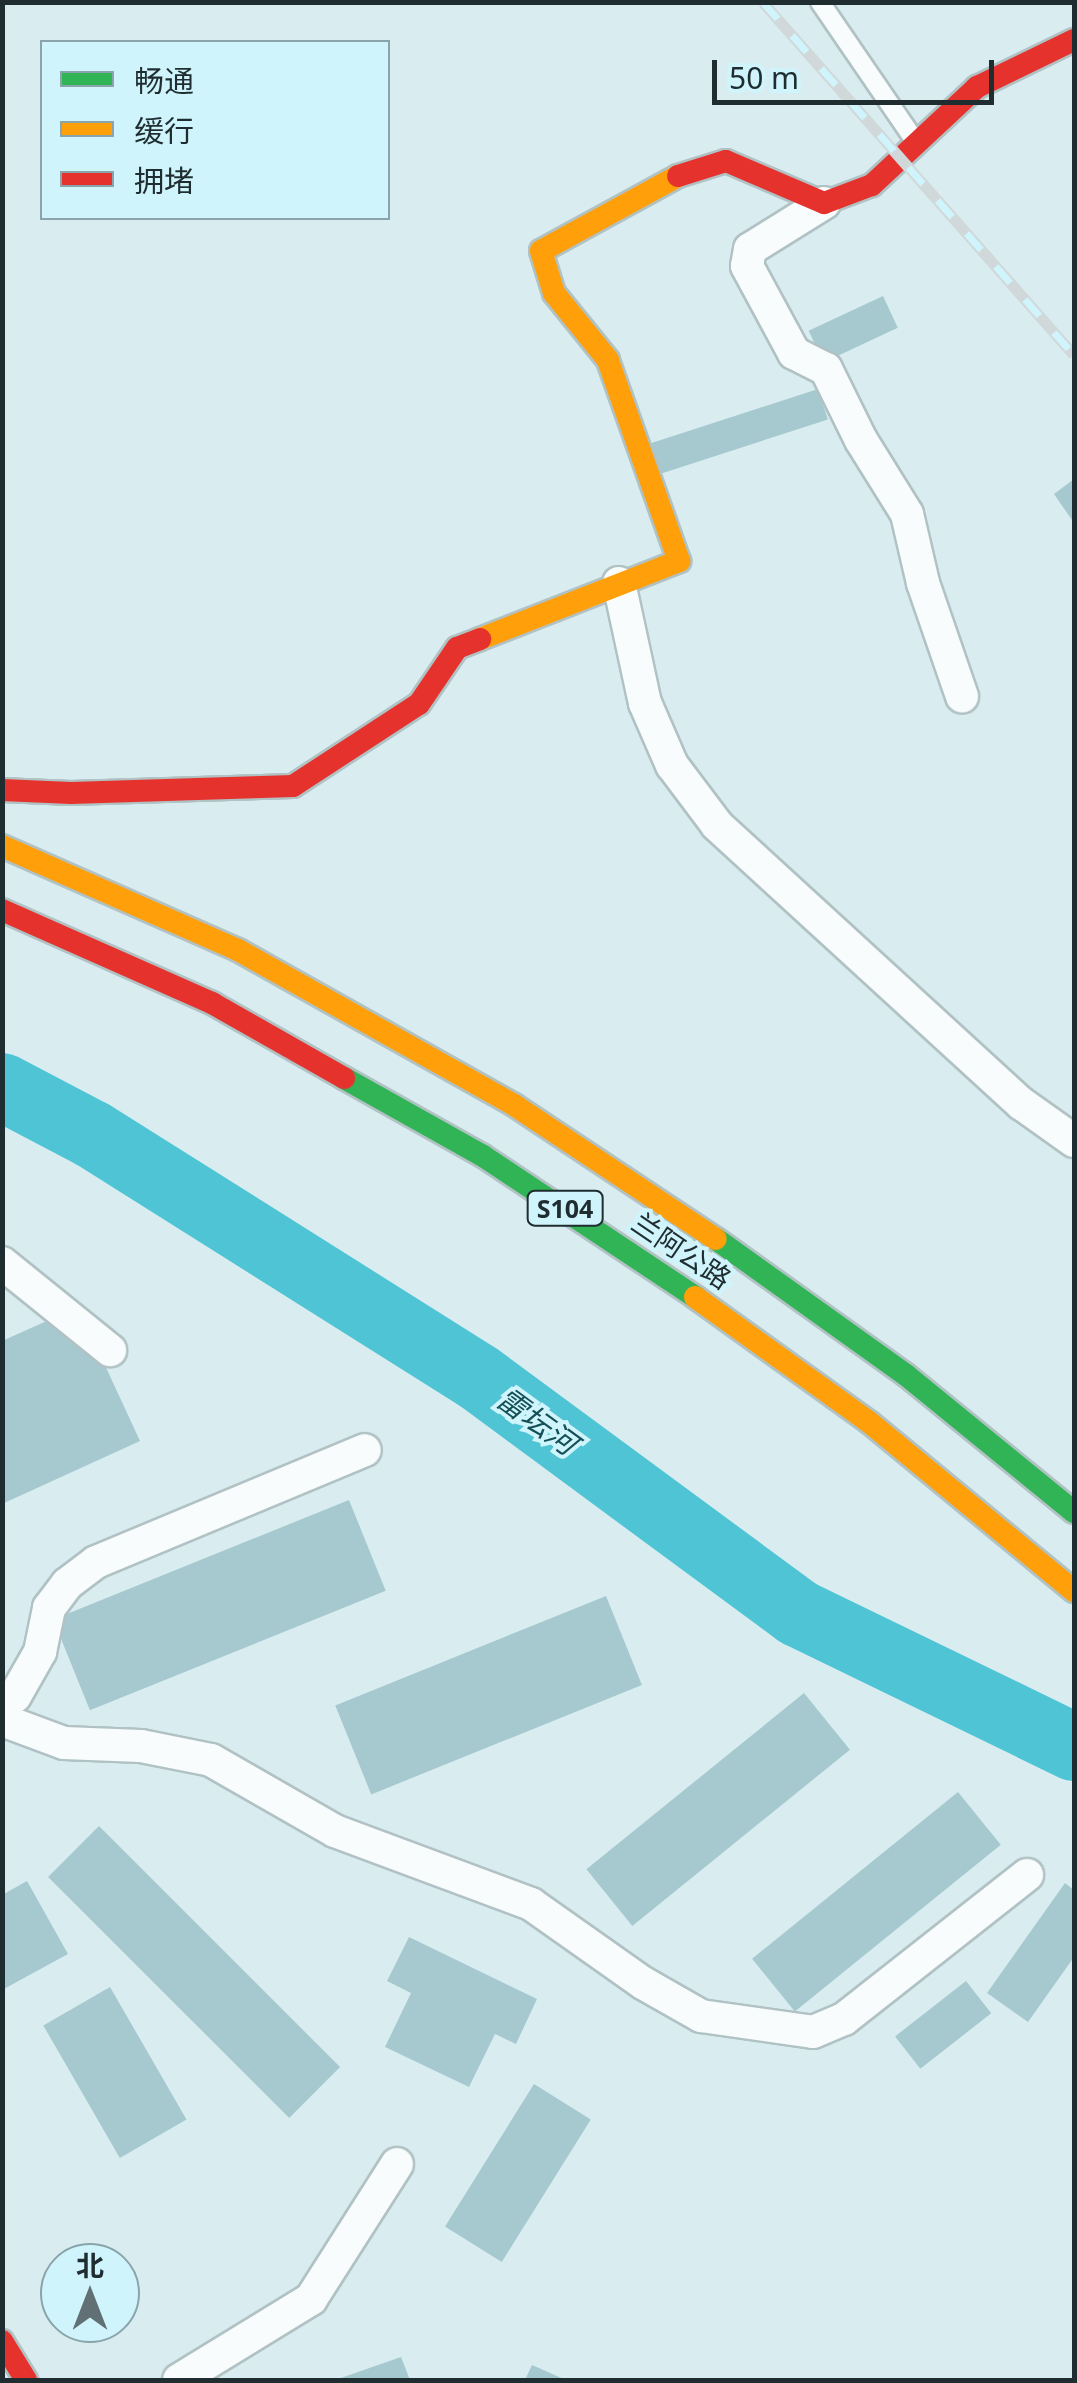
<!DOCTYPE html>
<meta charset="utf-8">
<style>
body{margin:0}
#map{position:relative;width:1077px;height:2383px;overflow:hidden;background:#d9edf1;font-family:"Noto Sans","Noto Sans SC",sans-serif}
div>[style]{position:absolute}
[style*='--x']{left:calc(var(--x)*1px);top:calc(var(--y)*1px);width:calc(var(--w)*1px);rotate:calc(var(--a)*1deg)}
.river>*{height:68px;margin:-34px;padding:0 34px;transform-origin:34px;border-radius:34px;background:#4fc4d4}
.building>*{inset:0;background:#a5c9cf;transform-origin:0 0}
.roads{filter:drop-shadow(2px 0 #b1c2c4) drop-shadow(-2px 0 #b1c2c4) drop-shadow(0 2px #b1c2c4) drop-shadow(0 -2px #b1c2c4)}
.lane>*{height:18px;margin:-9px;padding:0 9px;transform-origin:9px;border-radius:9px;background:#f9fcfd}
.street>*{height:32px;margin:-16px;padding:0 16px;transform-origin:16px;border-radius:16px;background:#f9fcfd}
.fast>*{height:22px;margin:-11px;padding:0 11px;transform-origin:11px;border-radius:11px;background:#30b455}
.slow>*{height:22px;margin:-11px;padding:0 11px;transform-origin:11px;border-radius:11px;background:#ff9f0a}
.jam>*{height:22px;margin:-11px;padding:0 11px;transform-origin:11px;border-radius:11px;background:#e5322d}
.rail>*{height:11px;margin-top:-5.5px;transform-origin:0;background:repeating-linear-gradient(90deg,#cff4fb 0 22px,#d1d8d9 0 44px);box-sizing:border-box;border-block:2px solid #d1d8d9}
span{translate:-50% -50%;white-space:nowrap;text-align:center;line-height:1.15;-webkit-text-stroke:8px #cff4fb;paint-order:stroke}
.shield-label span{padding:2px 8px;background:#cff4fb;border:2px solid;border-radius:8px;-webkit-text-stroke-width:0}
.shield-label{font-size:25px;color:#1f2d30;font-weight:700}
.street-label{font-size:28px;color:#1f2d30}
.water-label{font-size:30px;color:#154f58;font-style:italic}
.frame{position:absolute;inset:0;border:5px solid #1f2d30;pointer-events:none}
.legend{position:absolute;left:40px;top:40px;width:350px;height:180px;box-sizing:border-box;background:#cff4fb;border:2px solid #89a4aa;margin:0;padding:12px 18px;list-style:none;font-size:30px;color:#1f2d30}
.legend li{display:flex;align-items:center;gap:20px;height:50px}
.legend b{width:50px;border:2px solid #89a4aa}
.north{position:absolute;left:40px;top:2243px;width:100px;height:100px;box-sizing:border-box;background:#cff4fb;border:2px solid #89a4aa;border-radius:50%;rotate:0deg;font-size:28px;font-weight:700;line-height:40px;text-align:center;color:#1f2d30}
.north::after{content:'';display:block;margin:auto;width:35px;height:45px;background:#607074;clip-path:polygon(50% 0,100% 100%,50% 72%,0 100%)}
.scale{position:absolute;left:712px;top:60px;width:282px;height:45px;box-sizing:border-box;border:5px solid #1f2d30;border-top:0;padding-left:12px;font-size:30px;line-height:35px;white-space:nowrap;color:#1f2d30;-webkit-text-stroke:8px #cff4fb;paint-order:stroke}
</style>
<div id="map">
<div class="river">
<div style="--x:2;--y:1087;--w:102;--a:27.6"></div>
<div style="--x:92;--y:1134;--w:456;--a:32.2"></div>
<div style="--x:478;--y:1377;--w:398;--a:36.4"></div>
<div style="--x:798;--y:1613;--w:307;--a:25.9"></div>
</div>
<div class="building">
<div style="left:883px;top:296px;width:35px;height:82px;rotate:65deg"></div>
<div style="left:818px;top:389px;width:32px;height:175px;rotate:72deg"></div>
<div style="clip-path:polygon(1074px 479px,1074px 523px,1054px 494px)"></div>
<div style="clip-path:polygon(78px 1307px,140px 1441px,2px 1504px,2px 1341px)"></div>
<div style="left:349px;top:1500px;width:98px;height:319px;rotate:68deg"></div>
<div style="left:606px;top:1596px;width:96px;height:292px;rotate:68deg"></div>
<div style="left:804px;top:1693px;width:73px;height:280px;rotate:51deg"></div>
<div style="left:958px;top:1792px;width:68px;height:265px;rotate:51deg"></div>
<div style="left:99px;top:1826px;width:341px;height:72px;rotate:45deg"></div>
<div style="clip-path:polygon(27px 1881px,68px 1954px,2px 1990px,2px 1895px)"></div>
<div style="clip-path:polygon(1065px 1883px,1074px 1890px,1074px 1957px,1028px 2022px,987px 1993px)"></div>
<div style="clip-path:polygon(409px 1937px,537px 1999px,516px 2044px,495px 2034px,469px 2087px,385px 2047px,411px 1993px,387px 1981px)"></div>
<div style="left:966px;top:1981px;width:41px;height:90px;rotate:52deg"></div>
<div style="left:110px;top:1987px;width:153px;height:77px;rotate:60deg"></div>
<div style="left:534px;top:2084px;width:67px;height:168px;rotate:32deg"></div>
<div style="clip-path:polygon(401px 2357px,410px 2380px,335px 2380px)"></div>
<div style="clip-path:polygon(532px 2365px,566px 2380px,525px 2380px)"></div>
</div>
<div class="roads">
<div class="lane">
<div style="--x:820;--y:2;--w:168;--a:55.6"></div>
</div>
<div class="street">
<div style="--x:824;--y:203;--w:87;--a:148.1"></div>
<div style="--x:750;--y:249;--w:17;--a:100"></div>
<div style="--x:747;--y:266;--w:99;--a:61.6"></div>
<div style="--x:794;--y:353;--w:36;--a:27"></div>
<div style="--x:826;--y:369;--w:79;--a:63.8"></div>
<div style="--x:861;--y:440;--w:87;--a:58.1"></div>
<div style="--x:907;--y:514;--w:71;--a:76.9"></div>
<div style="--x:923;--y:583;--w:120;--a:71"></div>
<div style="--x:619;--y:583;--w:123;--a:77.8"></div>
<div style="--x:645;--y:703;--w:68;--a:66.5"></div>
<div style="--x:672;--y:765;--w:75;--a:53.1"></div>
<div style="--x:717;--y:825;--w:413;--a:42.5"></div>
<div style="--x:1022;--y:1104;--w:64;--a:35.4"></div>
<div style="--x:2;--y:1263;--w:139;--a:38.9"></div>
<div style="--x:2;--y:1702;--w:14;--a:-25"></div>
<div style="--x:15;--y:1696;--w:51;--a:-60.4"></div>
<div style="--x:40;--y:1652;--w:45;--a:-78.4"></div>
<div style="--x:49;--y:1608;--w:30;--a:-53"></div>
<div style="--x:67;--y:1584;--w:36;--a:-37"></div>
<div style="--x:96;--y:1562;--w:291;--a:-22.6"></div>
<div style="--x:2;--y:1720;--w:66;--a:20.4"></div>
<div style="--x:64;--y:1743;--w:77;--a:2.2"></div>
<div style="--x:141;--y:1746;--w:71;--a:11.3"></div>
<div style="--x:211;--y:1760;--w:143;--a:29.8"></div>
<div style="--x:335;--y:1831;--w:209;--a:20.4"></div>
<div style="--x:531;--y:1904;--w:137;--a:35.2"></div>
<div style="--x:643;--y:1983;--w:67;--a:29.6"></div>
<div style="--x:701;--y:2016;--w:113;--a:8.1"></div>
<div style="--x:813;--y:2032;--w:34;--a:-23"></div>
<div style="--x:844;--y:2019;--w:233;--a:-38.2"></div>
<div style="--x:179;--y:2380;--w:155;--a:-31.5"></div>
<div style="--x:311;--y:2299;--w:160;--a:-57.5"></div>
</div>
<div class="fast">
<div style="--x:344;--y:1078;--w:159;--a:29.3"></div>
<div style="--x:483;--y:1156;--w:255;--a:33.6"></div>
<div style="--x:716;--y:1239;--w:234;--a:35.6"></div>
<div style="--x:906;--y:1375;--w:217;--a:39.2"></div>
</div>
<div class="slow">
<div style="--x:480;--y:639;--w:214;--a:-21.4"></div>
<div style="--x:679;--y:561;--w:213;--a:-109.5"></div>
<div style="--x:608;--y:360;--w:86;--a:-128.9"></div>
<div style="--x:554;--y:293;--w:44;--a:-107.2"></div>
<div style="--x:541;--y:251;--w:156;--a:-28.7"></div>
<div style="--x:2;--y:846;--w:258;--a:23.8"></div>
<div style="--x:238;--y:950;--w:317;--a:29.3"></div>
<div style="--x:514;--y:1105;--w:242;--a:33.6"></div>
<div style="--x:695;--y:1297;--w:214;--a:35.7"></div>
<div style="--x:869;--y:1422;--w:266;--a:39.5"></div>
</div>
<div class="jam">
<div style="--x:678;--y:176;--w:50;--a:-17.4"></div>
<div style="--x:726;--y:161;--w:107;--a:23.2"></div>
<div style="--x:824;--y:203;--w:51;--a:-20.6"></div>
<div style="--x:872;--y:185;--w:144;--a:-43"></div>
<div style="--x:977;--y:87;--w:108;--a:-25.9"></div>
<div style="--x:2;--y:790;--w:69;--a:2.5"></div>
<div style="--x:71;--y:793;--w:222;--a:-1.8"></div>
<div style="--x:293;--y:786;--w:150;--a:-33.1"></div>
<div style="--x:419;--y:704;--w:68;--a:-55.8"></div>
<div style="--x:457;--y:648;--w:25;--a:-21"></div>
<div style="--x:2;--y:910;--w:230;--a:23.9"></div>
<div style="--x:212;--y:1003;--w:152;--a:29.6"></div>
<div style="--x:2;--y:2341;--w:46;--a:58.4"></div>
</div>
</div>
<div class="rail">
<div style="--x:763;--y:2;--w:470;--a:48.6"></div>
</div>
<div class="shield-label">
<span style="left:565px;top:1208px">S104</span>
</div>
<div class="street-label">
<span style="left:682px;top:1250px;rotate:34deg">兰阿公路</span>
</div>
<div class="water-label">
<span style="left:537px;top:1421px;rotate:36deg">雷坛河</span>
</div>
<div class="frame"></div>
<ul class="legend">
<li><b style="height:12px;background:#30b455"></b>畅通</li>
<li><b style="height:12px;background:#ff9f0a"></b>缓行</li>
<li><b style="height:12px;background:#e5322d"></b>拥堵</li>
</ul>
<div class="north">北</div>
<div class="scale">50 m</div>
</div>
